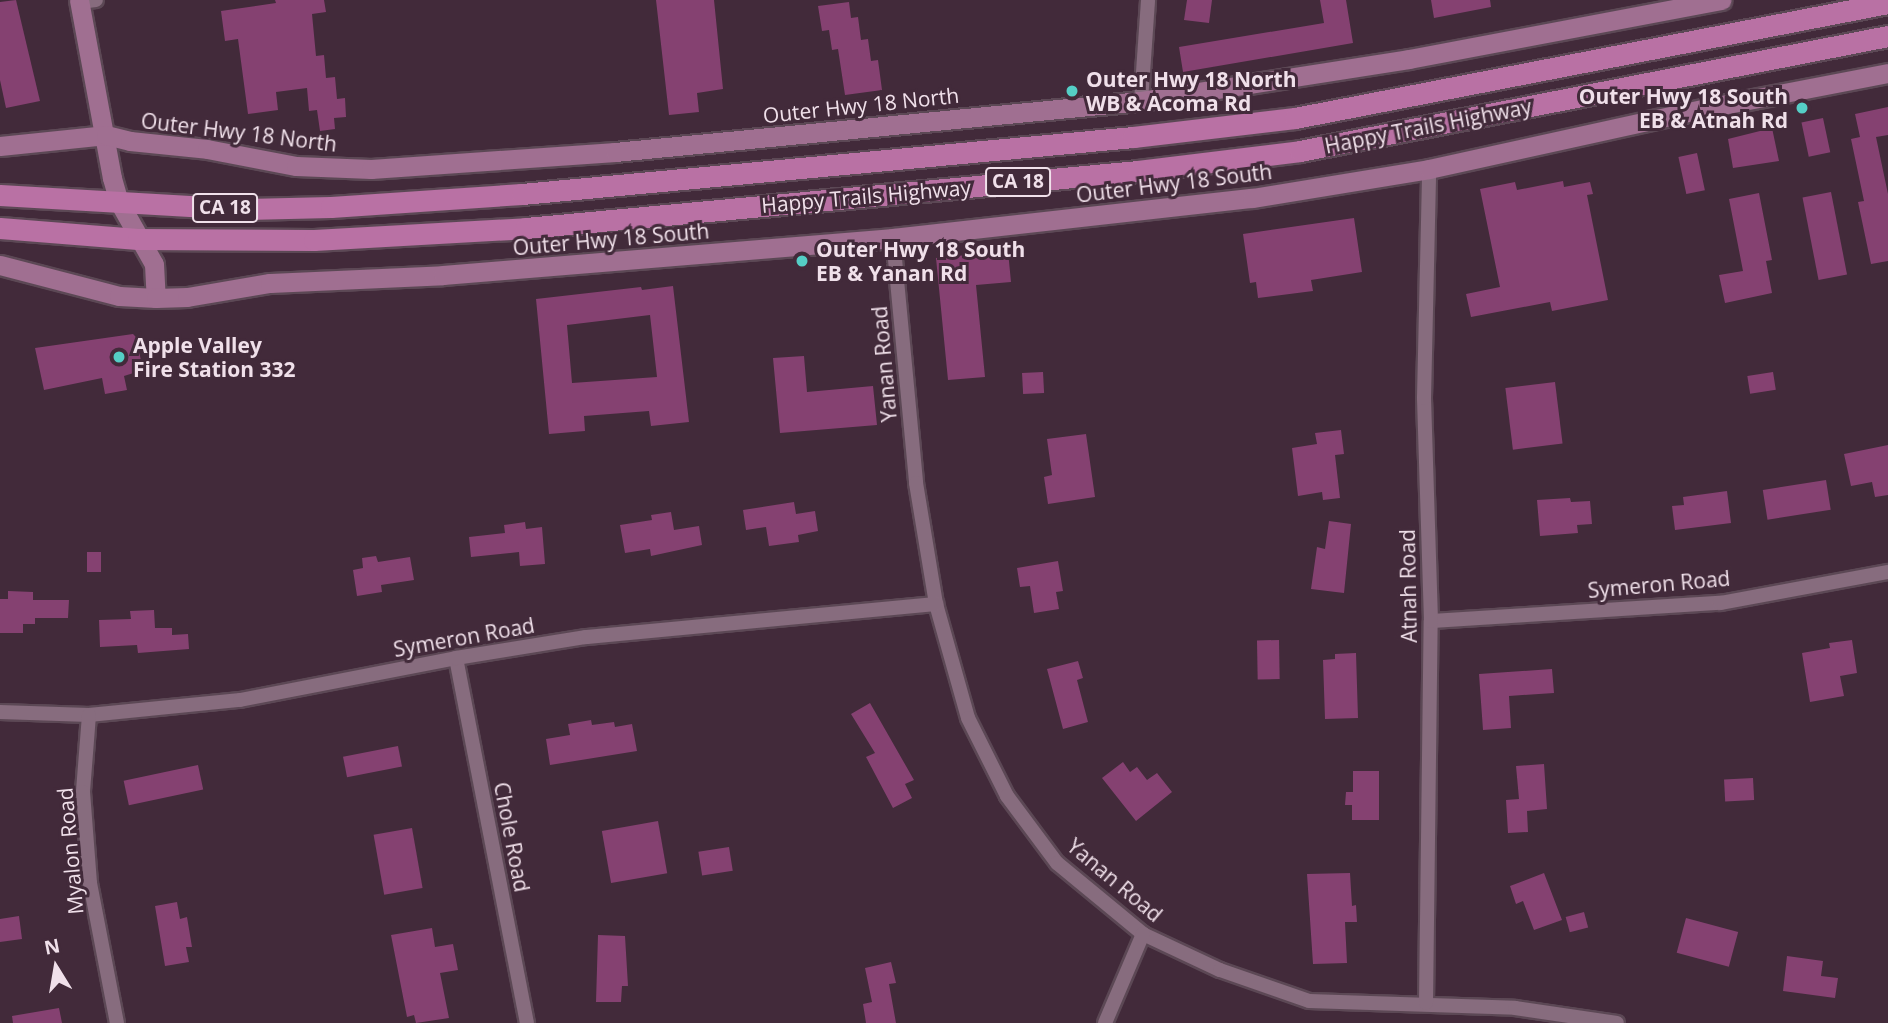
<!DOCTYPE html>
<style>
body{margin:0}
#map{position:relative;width:1888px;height:1023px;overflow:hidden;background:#422a3a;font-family:"Open Sans",sans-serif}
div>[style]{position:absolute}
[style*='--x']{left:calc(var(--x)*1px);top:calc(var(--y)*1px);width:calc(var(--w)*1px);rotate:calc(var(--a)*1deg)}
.building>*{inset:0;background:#854171;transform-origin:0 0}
.roads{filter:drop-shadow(2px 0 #5c4855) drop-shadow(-2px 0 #5c4855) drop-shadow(0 2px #5c4855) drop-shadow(0 -2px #5c4855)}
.street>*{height:14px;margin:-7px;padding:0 7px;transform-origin:7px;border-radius:7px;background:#876c7e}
.secondary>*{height:19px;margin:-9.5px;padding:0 9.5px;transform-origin:9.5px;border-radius:9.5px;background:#a06f91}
.primary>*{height:21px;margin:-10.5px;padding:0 10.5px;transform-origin:10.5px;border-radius:10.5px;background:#b971a4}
.dots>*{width:19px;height:19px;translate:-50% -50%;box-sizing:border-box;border:4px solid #422a3a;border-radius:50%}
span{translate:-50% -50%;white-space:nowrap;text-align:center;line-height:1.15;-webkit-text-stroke:6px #422a3a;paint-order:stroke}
.shield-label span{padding:2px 5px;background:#422a3a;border:2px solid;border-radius:5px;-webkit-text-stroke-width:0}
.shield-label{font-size:19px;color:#f0e0ea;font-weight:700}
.poi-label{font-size:21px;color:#f0e0ea;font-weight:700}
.left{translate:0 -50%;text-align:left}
.right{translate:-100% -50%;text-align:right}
.street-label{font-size:21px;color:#f0e0ea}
.north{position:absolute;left:21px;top:932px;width:70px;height:70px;-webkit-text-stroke:5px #422a3a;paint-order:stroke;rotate:349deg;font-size:19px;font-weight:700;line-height:28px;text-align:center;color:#f0e0ea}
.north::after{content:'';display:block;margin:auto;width:24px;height:32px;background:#f0e0ea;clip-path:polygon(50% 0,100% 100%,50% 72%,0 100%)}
</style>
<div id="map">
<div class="building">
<div style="clip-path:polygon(16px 0,40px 101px,6px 108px,0 80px,0 2px)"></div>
<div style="clip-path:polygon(275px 0,324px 0,326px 12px,312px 14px,316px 56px,324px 55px,326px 78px,335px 77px,337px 99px,345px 98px,346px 117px,334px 118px,335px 129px,320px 131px,317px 110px,309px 111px,307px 88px,276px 92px,278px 110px,248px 114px,238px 39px,225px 41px,221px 11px,276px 3px)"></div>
<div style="clip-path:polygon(656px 0,714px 0,723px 89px,697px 93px,699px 112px,669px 115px)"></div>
<div style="clip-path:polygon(1187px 0,1212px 0,1209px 23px,1184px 20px)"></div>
<div style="clip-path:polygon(1320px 0,1346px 0,1353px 43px,1183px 72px,1179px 47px,1324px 23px)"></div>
<div style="clip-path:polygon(1431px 0,1490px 0,1491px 7px,1434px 18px)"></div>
<div style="clip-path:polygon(849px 2px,851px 18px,858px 17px,861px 40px,868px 39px,871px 61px,878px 60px,882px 90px,845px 95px,838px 49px,832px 50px,829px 30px,822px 31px,818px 6px)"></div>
<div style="clip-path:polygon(1888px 107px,1888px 135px,1876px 137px,1888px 194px,1888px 261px,1871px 264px,1858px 202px,1864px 201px,1851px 139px,1860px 137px,1855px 114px)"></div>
<div style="left:1823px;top:118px;width:35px;height:22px;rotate:78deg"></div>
<div style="clip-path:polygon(1772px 128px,1779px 161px,1733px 168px,1728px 139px)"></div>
<div style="left:1697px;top:153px;width:38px;height:19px;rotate:78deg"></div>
<div style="clip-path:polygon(1563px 181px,1564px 187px,1590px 182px,1593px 194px,1587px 195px,1608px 300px,1552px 311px,1550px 302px,1471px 317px,1466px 294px,1500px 287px,1480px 189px,1515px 182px,1517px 190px)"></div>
<div style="left:1831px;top:192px;width:84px;height:29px;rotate:79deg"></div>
<div style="clip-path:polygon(1759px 193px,1772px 260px,1766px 261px,1772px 293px,1725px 303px,1719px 275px,1743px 271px,1729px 199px)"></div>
<div style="clip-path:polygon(1354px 218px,1362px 272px,1311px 280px,1313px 291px,1258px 298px,1256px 282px,1250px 283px,1243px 234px)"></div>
<div style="clip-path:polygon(1008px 251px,1011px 282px,976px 285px,985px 377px,948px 380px,936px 258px)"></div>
<div style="clip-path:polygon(evenodd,673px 286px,689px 422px,651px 426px,649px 411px,584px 416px,585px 431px,549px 434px,536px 299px,641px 287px,642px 290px,673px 286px,650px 315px,657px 377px,572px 383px,567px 325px,650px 315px)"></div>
<div style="clip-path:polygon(133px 334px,136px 337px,143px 370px,124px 376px,127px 390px,105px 394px,102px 378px,44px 390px,35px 348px)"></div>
<div style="clip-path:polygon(804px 356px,807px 392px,873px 386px,877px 425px,780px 433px,773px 358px)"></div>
<div style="left:1043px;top:372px;width:21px;height:21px;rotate:87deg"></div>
<div style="left:1773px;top:372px;width:18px;height:26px;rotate:81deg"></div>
<div style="left:1555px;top:382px;width:62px;height:50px;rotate:83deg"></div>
<div style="clip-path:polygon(1341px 430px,1344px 454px,1335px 455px,1340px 498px,1323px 500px,1322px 492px,1298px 496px,1292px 448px,1317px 444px,1315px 433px)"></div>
<div style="clip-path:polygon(1086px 434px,1095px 497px,1048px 504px,1044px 477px,1052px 475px,1047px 439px)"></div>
<div style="clip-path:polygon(1888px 445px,1888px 495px,1875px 497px,1872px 482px,1851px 486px,1844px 454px)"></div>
<div style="left:1826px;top:480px;width:30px;height:64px;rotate:81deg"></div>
<div style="clip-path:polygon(1727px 491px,1731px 523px,1675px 530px,1672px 506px,1684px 505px,1683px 497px)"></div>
<div style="clip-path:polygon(1570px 498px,1571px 502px,1590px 501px,1592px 524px,1577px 525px,1578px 533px,1540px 536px,1537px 500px)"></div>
<div style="clip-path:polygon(794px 502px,796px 514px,815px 511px,818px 531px,798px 535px,799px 542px,769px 546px,766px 527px,746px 530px,743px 510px)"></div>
<div style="clip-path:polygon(671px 512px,674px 530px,699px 526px,702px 545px,651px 556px,650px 549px,625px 553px,620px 525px,652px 520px,651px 515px)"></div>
<div style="clip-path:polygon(1329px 521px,1351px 524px,1344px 593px,1311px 589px,1317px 547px,1325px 549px)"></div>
<div style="clip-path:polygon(525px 522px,526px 529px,542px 527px,545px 564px,520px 566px,519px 552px,471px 557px,469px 537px,505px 533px,504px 525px)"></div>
<div style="left:87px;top:552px;width:14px;height:20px"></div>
<div style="clip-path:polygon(376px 556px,378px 562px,410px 557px,414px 580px,381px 585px,382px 592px,357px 596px,353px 570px,363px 568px,362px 558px)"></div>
<div style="clip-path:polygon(1058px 561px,1063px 591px,1056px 592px,1059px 609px,1034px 613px,1030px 586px,1020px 587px,1017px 568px)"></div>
<div style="clip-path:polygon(8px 591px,33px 592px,33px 600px,69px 600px,68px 618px,35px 618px,35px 624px,23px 624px,23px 633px,0 633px,0 599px,8px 599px)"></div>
<div style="clip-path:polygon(154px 610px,155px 628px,172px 628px,172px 635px,188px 634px,189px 649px,138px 653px,137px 645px,100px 647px,99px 620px,131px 619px,130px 611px)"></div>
<div style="left:1279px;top:640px;width:39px;height:22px;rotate:89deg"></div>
<div style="clip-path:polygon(1852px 640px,1857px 673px,1840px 676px,1844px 696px,1810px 702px,1802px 653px,1830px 648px,1829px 643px)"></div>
<div style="clip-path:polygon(1356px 653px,1358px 718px,1325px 719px,1323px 660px,1335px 659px,1335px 654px)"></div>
<div style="clip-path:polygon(1078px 661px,1083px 678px,1077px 680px,1088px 722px,1063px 729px,1047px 669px)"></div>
<div style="clip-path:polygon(1552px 669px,1554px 693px,1509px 696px,1511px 728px,1483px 730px,1479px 674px)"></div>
<div style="clip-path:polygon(870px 703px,914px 780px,905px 784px,912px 798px,893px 808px,866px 757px,875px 753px,851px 714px)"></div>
<div style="clip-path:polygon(591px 720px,592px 725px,614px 722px,615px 727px,632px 724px,637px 751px,550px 765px,546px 739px,570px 735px,568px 724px)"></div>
<div style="left:398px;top:746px;width:21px;height:56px;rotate:79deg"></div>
<div style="clip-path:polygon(1123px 762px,1130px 772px,1137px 767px,1147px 780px,1157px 773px,1172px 792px,1136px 821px,1102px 778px)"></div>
<div style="clip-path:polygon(1544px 764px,1547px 809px,1527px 811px,1528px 832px,1508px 833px,1506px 800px,1519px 799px,1516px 766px)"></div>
<div style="left:198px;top:765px;width:25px;height:76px;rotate:78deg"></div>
<div style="clip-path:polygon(1353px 771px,1379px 771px,1379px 820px,1352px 820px,1352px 805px,1345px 805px,1346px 792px,1353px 792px)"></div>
<div style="left:1753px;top:778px;width:22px;height:29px;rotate:87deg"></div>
<div style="left:658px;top:821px;width:53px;height:57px;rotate:80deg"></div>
<div style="left:412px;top:828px;width:61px;height:39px;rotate:80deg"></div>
<div style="left:729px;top:847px;width:24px;height:31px;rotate:81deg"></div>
<div style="clip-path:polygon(1350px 873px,1352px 906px,1356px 905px,1357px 922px,1345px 922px,1347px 963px,1313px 964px,1307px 874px)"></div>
<div style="clip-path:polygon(1544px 873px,1562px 920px,1534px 930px,1523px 901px,1516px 904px,1510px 886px)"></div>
<div style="clip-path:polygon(177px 902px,180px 919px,187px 917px,192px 947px,186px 947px,189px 962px,165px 966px,155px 906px)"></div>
<div style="left:1584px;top:912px;width:16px;height:19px;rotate:75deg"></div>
<div style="clip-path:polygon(19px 916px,22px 939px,0 942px,0 919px)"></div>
<div style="left:1686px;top:918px;width:54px;height:36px;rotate:15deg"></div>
<div style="clip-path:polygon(432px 928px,435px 947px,453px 944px,458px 970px,440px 973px,449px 1018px,416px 1023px,414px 1015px,407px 1017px,391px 935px)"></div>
<div style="clip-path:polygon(598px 935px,625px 936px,628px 986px,622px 986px,621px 1002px,596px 1002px)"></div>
<div style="clip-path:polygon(1787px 956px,1823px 961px,1821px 976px,1838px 978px,1835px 998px,1783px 991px)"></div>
<div style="clip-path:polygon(891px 962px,896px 983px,889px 984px,896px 1023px,866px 1023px,863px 1004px,872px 1002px,865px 968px)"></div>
<div style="clip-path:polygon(59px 1008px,62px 1023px,13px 1023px,12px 1016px)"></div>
</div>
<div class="roads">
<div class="street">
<div style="--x:79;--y:2;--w:17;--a:-7"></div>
<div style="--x:1141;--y:101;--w:101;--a:-86"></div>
<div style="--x:893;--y:238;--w:246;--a:84.6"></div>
<div style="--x:916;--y:483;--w:123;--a:80.6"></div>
<div style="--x:936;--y:604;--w:118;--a:74.3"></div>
<div style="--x:968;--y:718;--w:87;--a:63.4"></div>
<div style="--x:1007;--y:796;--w:84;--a:53.3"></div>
<div style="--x:1057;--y:863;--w:112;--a:39.5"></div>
<div style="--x:1143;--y:934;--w:85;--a:25.1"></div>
<div style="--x:1220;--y:970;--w:94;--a:19.2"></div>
<div style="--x:1309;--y:1001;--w:206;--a:1.9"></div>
<div style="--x:1515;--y:1008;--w:103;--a:8.4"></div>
<div style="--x:1431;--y:621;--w:290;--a:-3.6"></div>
<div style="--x:1720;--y:603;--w:171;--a:-10.5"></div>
<div style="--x:456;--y:658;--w:372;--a:79"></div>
<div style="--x:0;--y:712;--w:89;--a:1.9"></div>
<div style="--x:89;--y:715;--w:152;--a:-5.7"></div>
<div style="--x:240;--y:700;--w:220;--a:-11"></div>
<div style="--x:456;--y:658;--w:132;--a:-9.2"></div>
<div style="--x:586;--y:637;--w:352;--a:-5.4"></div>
<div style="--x:89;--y:715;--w:77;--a:94.5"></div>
<div style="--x:83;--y:792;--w:91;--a:85.6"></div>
<div style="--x:90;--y:883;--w:143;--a:79.1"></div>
<div style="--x:1426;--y:1003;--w:382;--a:-89.3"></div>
<div style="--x:1431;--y:621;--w:223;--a:-91.8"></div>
<div style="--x:1424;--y:398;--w:229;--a:-88.7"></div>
<div style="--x:1105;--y:1023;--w:97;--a:-66.9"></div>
</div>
<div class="secondary">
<div style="--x:79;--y:0;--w:181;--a:79.5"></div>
<div style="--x:112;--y:178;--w:25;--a:74"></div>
<div style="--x:119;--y:202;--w:71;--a:60.6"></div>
<div style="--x:154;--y:264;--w:34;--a:87"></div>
<div style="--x:0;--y:146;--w:107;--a:-5.9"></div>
<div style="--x:106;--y:135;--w:25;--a:14"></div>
<div style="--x:130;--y:141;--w:77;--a:5.9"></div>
<div style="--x:207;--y:149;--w:91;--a:10.8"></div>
<div style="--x:296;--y:166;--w:75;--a:2.3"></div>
<div style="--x:371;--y:169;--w:245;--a:-4"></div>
<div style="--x:615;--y:152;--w:528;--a:-5.54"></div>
<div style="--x:1141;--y:101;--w:271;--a:-8.9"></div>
<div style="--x:1409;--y:59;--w:318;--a:-10.7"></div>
<div style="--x:0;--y:265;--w:123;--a:14.6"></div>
<div style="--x:119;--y:296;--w:37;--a:3"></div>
<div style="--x:156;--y:298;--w:31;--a:-2"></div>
<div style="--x:187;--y:297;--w:84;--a:-9.6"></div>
<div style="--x:270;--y:283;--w:173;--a:-2.6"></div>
<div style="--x:443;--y:275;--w:452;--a:-4.7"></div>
<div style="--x:893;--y:238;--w:361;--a:-6.4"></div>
<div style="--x:1252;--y:198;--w:179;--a:-9.3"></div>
<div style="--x:1429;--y:169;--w:284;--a:-12.4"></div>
<div style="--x:1706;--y:108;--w:185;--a:-10.9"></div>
</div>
<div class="primary">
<div style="--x:0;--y:195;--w:246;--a:3.3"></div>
<div style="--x:246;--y:209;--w:85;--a:-1.3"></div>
<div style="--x:331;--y:207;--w:191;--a:-3.9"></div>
<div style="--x:522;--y:194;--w:614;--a:-5.33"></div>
<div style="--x:1133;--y:137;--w:163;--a:-6.7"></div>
<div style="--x:1295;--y:118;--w:604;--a:-10.98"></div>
<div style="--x:0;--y:228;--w:138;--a:4.6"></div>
<div style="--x:138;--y:239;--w:176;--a:0.3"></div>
<div style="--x:314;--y:240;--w:212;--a:-3.2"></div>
<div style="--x:526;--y:228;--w:615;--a:-5.32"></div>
<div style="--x:1138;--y:171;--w:163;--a:-7"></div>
<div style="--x:1300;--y:151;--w:599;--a:-11.07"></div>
</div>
</div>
<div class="dots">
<div style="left:1072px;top:91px;background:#55cec6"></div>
<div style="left:1802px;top:108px;background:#55cec6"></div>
<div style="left:802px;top:261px;background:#55cec6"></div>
<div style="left:119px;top:357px;background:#55cec6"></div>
</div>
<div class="shield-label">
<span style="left:1018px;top:182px">CA 18</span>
<span style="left:225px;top:208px">CA 18</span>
</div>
<div class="poi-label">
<span class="left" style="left:1086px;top:91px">Outer Hwy 18 North<br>WB &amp; Acoma Rd</span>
<span class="right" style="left:1788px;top:108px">Outer Hwy 18 South<br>EB &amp; Atnah Rd</span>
<span class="left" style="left:816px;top:261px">Outer Hwy 18 South<br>EB &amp; Yanan Rd</span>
<span class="left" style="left:133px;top:357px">Apple Valley<br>Fire Station 332</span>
</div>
<div class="street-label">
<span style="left:861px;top:105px;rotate:-6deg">Outer Hwy 18 North</span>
<span style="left:1428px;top:126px;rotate:-11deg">Happy Trails Highway</span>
<span style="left:239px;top:132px;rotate:7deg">Outer Hwy 18 North</span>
<span style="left:1174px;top:183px;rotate:-7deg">Outer Hwy 18 South</span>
<span style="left:866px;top:196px;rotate:-5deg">Happy Trails Highway</span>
<span style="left:611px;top:239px;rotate:-5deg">Outer Hwy 18 South</span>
<span style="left:884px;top:364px;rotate:-95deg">Yanan Road</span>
<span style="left:1659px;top:584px;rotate:-5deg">Symeron Road</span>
<span style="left:1408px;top:586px;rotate:-91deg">Atnah Road</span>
<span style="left:464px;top:637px;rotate:-10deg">Symeron Road</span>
<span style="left:512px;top:837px;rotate:79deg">Chole Road</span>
<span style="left:70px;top:851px;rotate:-95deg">Myalon Road</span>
<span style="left:1115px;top:880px;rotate:40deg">Yanan Road</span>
</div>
<div class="north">N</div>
</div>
